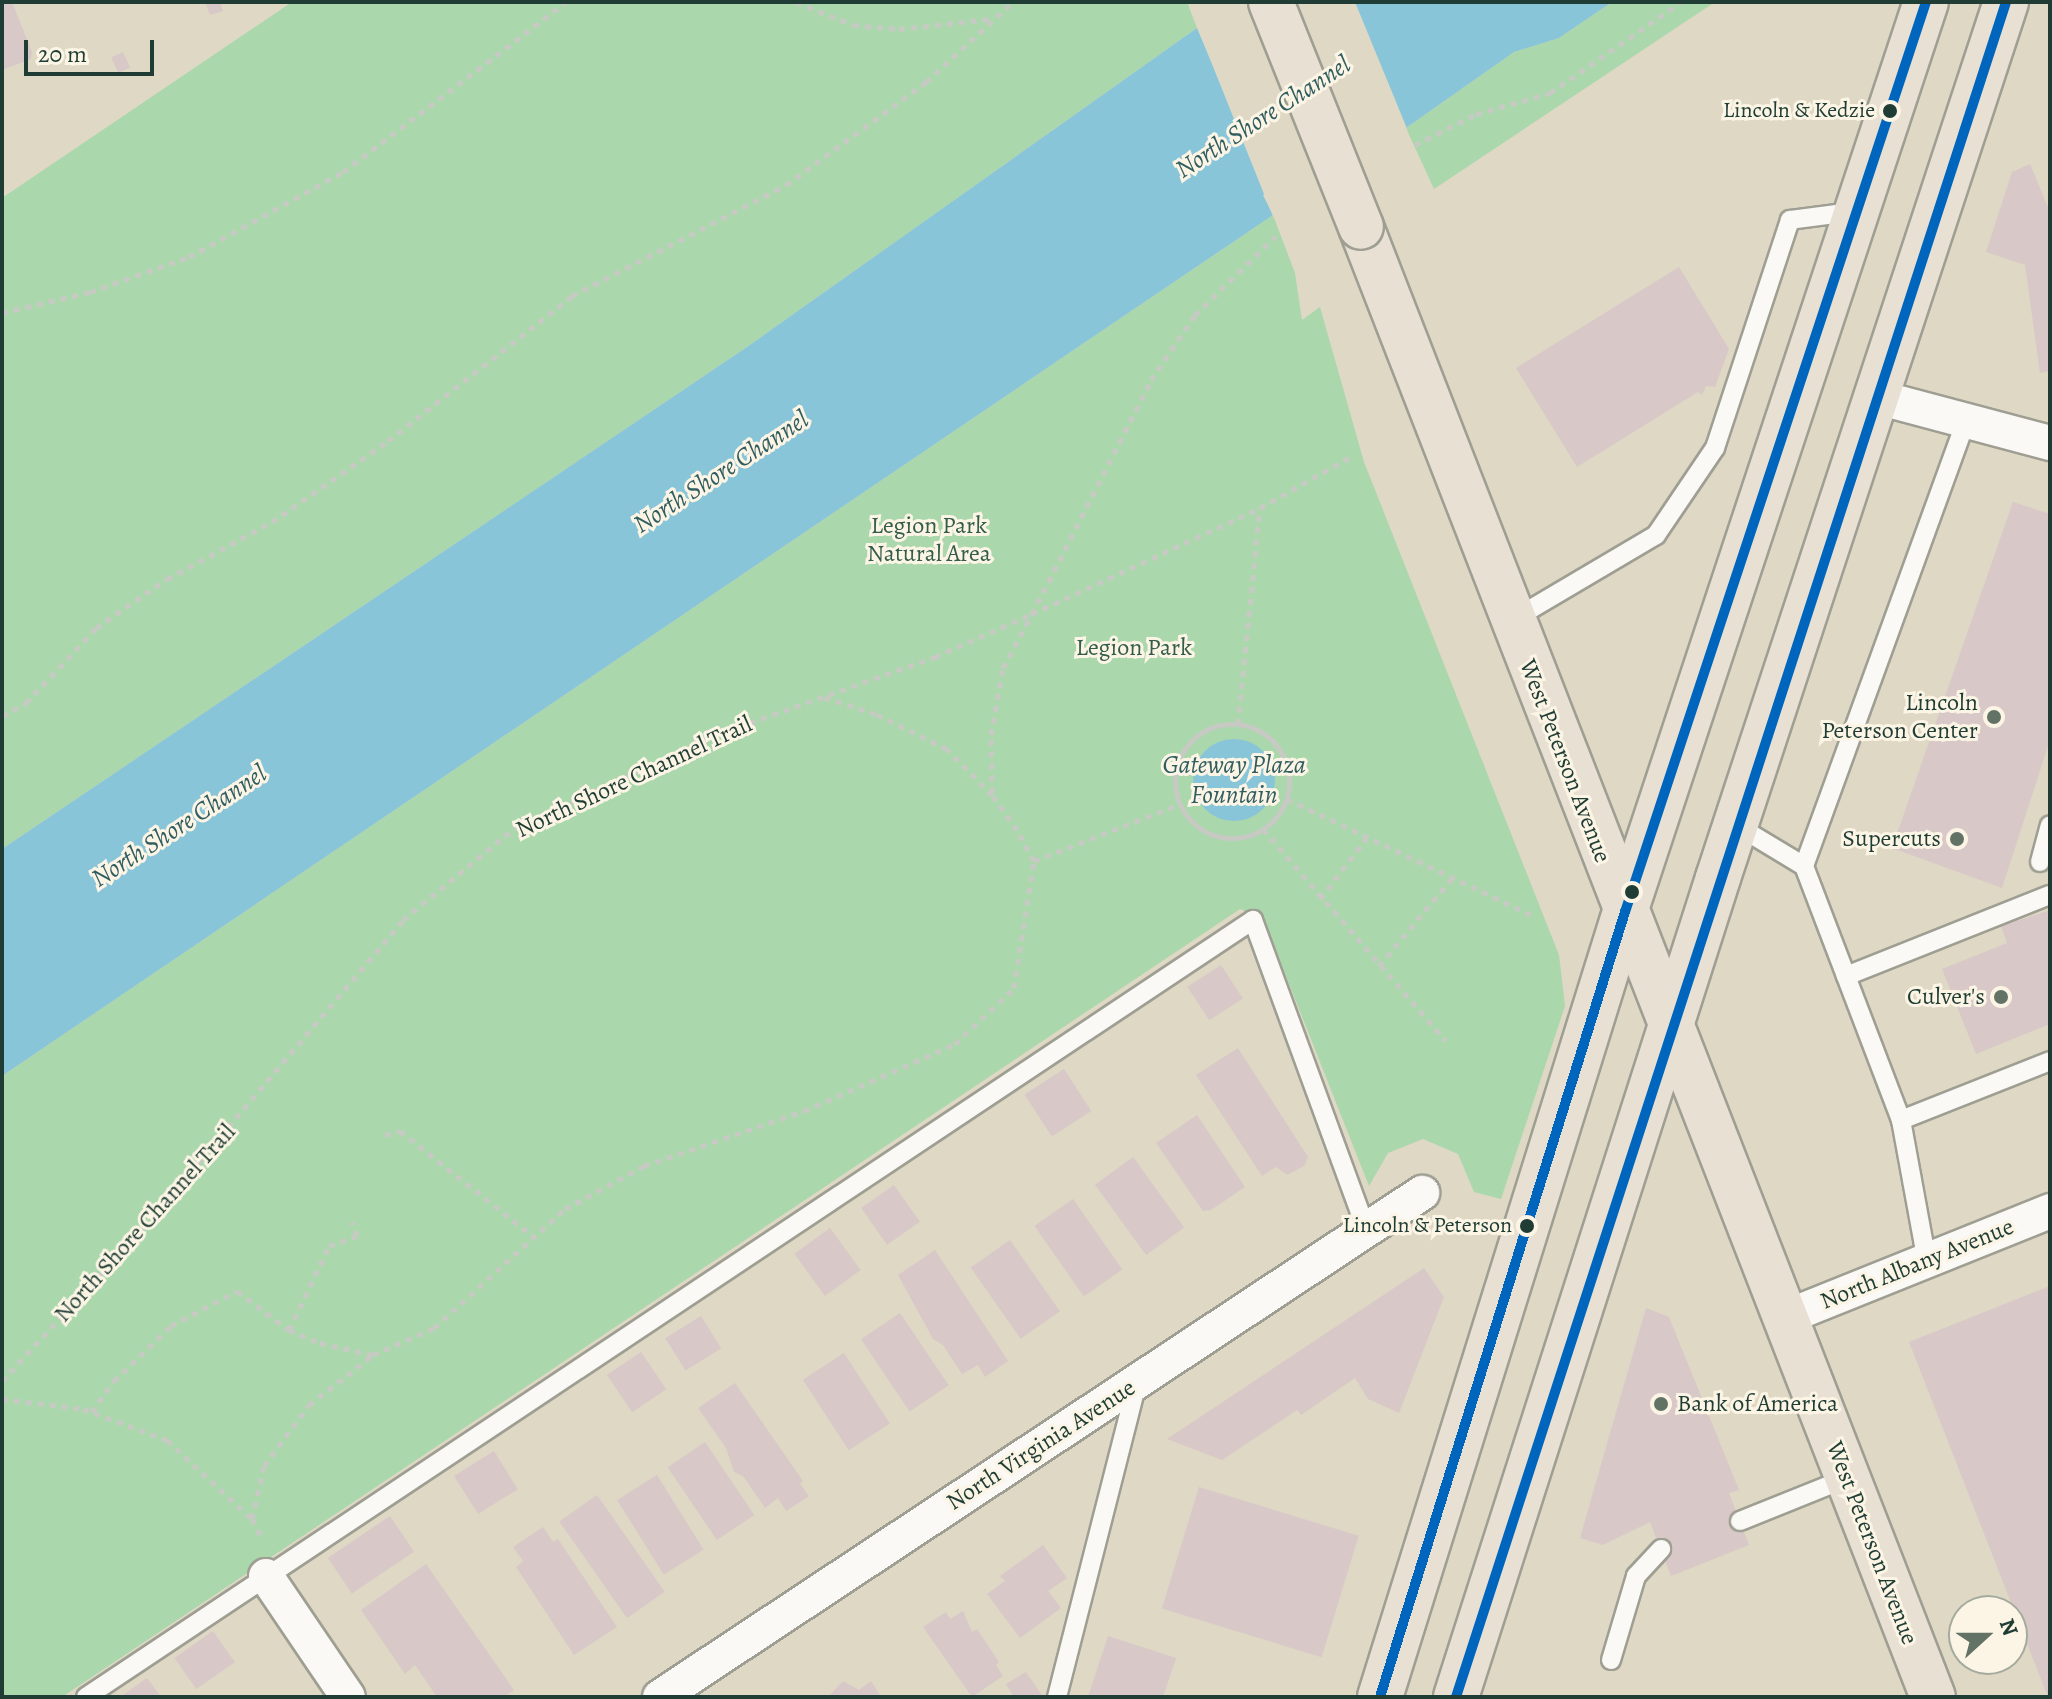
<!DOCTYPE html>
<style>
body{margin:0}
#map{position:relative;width:2052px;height:1699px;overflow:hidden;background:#ded8c4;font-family:Alegreya,serif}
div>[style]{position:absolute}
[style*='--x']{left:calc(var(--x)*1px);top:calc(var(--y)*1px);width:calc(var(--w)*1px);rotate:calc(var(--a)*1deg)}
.green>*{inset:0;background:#abd7ad}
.water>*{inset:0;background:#89c5d9}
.round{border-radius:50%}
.pier>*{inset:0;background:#ded8c4}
.building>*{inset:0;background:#d9c8c8;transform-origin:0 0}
.path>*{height:5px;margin-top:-2.5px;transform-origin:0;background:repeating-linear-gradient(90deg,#c7c9c3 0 6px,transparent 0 12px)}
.path>.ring{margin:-2.5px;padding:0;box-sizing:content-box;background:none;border:5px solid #c7c9c3;border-radius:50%}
.roads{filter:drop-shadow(2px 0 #9e9e92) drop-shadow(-2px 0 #9e9e92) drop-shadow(0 2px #9e9e92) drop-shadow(0 -2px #9e9e92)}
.lane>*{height:18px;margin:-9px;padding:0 9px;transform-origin:9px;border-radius:9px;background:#faf9f6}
.street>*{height:34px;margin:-17px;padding:0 17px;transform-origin:17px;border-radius:17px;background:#faf9f6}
.primary>*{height:44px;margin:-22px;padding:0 22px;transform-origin:22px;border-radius:22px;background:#e7e0d3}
.bridges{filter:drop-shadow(2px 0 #9e9e92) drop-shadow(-2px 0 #9e9e92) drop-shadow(0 2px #9e9e92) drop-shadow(0 -2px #9e9e92)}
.primary-bridge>*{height:44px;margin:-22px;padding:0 22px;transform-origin:22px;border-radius:22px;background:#e7e0d3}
.bus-1>*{height:10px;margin:-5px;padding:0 5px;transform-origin:5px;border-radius:5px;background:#0065bd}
.dots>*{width:22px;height:22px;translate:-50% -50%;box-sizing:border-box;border:4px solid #fcf5e5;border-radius:50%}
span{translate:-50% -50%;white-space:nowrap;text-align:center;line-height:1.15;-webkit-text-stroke:6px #fcf5e5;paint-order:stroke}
.bus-label{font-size:22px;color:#1f3d34}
.right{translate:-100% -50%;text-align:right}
.park-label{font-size:24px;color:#335c49}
.poi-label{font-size:24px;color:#1f3d34}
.left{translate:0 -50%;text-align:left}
.street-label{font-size:24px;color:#1f3d34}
.water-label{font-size:26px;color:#305d60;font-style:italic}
.frame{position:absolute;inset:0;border:4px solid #1f3d34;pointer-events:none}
.north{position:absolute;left:1948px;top:1595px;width:80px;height:80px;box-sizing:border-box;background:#fcf5e5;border:2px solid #a4ab9e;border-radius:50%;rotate:69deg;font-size:22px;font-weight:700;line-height:32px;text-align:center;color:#1f3d34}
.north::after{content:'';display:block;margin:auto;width:28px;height:36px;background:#627366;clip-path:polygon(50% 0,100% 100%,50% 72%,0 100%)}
.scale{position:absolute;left:24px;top:40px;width:130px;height:36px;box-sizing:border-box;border:4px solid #1f3d34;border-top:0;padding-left:10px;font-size:24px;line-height:28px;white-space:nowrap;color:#1f3d34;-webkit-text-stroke:6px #fcf5e5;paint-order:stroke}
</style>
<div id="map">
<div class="green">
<div style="clip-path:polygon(292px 2px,1187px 2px,1197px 28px,747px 347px,2px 849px,2px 198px)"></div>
<div style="clip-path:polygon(1612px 2px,1715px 2px,1434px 189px,1406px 128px,1514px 52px,1559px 38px)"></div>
<div style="clip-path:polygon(1273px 215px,1295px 273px,1302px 320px,1320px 307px,1364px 462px,1559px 955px,1565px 1006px,1501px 1199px,1474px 1192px,1458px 1154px,1423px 1139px,1388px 1153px,1369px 1186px,1263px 918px,1240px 909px,62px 1697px,2px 1697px,2px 1076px)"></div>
</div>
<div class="water">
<div style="clip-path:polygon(1325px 2px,1612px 2px,1559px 38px,1514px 52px,1406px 128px,1397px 107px,1263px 195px,1273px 215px,2px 1076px,2px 849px,747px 347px,1197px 28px,1217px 75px)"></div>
<div class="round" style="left:1193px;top:739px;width:82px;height:82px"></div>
</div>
<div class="pier">
<div style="clip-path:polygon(1318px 2px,1355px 2px,1408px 131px,1395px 112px,1268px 196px,1274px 219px,1196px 24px,1218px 69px)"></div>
</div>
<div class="building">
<div style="clip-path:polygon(2px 2px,12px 2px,32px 52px,31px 59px,2px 70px)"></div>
<div style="clip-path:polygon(205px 2px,220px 2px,223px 11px,210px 15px)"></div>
<div style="left:123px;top:52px;width:17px;height:13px;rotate:65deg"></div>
<div style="clip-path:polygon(2030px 164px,2050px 212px,2050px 371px,2040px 373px,2025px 265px,1986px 252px,2012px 172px)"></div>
<div style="clip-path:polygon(1679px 267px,1729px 349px,1715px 387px,1706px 386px,1702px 395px,1698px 392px,1577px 467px,1516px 368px)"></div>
<div style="clip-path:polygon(2013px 502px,2050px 514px,2050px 740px,2002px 888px,1892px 848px)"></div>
<div style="clip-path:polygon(2050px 910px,2050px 1024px,1976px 1054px,1942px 969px,2007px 943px,2001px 926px)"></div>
<div style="left:1221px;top:965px;width:40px;height:40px;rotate:57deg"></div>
<div style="clip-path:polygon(1238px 1048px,1308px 1157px,1304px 1166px,1287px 1175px,1276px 1167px,1262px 1176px,1196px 1075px)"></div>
<div style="left:1064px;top:1069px;width:50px;height:47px;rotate:57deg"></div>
<div style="clip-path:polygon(1197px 1115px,1245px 1187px,1211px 1210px,1203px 1211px,1156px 1143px)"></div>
<div style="left:1133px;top:1157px;width:87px;height:47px;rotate:54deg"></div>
<div style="left:894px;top:1185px;width:45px;height:40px;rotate:55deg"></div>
<div style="left:1073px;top:1199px;width:86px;height:47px;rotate:55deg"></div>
<div style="left:830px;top:1228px;width:52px;height:44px;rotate:54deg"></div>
<div style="left:1010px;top:1240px;width:87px;height:48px;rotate:55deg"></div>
<div style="clip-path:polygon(935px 1250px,1008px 1361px,985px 1377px,978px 1365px,962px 1374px,943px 1345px,933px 1339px,898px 1275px)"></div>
<div style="clip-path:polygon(1424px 1268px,1444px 1297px,1399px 1413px,1368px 1399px,1355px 1378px,1301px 1415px,1297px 1410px,1222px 1460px,1167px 1439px)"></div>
<div style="clip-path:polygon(2050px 1286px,2050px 1697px,2048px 1697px,1909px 1342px)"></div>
<div style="clip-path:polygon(1646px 1308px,1669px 1317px,1739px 1490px,1729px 1493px,1749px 1545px,1671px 1576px,1650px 1522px,1603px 1545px,1580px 1538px)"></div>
<div style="left:900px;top:1313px;width:87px;height:47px;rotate:56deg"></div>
<div style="left:701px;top:1316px;width:38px;height:42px;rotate:58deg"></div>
<div style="left:641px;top:1352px;width:45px;height:41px;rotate:56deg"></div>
<div style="left:844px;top:1353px;width:84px;height:49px;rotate:57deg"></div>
<div style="clip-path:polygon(735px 1383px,803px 1481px,800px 1484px,809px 1496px,786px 1511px,778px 1498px,765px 1508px,743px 1476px,734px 1472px,726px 1448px,698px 1408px)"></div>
<div style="left:705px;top:1442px;width:88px;height:45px;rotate:56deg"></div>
<div style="left:494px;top:1451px;width:45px;height:47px;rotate:58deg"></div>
<div style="left:657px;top:1475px;width:88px;height:47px;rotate:58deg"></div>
<div style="left:1199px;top:1487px;width:167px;height:127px;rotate:17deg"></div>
<div style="left:597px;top:1495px;width:118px;height:46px;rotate:55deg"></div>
<div style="left:390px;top:1516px;width:43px;height:75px;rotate:56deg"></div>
<div style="clip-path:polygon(543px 1527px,553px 1542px,558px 1539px,617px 1627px,574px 1655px,516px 1567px,523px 1561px,513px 1547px)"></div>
<div style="clip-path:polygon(1043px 1545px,1067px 1578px,1048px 1591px,1061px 1608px,1020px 1638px,987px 1594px,1005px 1581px,1000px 1576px)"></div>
<div style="clip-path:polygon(426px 1564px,514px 1690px,504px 1697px,437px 1697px,415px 1665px,405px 1674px,361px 1610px)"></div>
<div style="clip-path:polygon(963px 1611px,972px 1632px,977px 1629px,999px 1662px,996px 1665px,1003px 1676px,972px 1697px,923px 1627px,946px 1612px,950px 1619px)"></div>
<div style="left:213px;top:1631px;width:38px;height:47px;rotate:55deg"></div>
<div style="clip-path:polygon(1108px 1636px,1176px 1658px,1163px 1697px,1088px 1697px)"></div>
<div style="clip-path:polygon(1026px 1672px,1043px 1697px,1014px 1697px,1006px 1684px)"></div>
<div style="clip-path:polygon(147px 1678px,161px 1697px,120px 1697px)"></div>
<div style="clip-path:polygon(843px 1681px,859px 1690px,871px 1681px,881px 1697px,828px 1697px)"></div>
</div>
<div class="path">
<div style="--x:796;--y:2;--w:61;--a:22"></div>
<div style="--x:853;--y:25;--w:46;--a:5"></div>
<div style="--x:899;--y:29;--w:91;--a:-6.3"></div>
<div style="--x:1415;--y:145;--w:68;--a:-26.9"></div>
<div style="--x:1476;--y:114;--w:77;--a:-15.8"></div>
<div style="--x:1550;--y:93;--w:160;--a:-34.8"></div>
<div style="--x:2;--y:313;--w:90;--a:-13.4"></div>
<div style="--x:90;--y:292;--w:105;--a:-19.5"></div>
<div style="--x:189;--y:257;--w:176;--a:-28.9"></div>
<div style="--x:343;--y:172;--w:280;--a:-37.3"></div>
<div style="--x:2;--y:716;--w:27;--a:-28"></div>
<div style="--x:26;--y:703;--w:103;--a:-47"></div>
<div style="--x:96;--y:628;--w:86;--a:-34.6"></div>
<div style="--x:167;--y:579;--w:119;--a:-28.5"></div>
<div style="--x:272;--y:522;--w:141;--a:-34.9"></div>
<div style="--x:388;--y:441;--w:234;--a:-38.2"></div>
<div style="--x:572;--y:296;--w:241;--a:-27.4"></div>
<div style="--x:786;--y:185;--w:174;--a:-36.3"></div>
<div style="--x:926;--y:82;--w:118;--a:-42.6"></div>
<div style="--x:1238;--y:724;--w:217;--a:-84.2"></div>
<div class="ring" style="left:1175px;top:724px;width:109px;height:109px"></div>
<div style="--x:992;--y:793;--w:58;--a:-91"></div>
<div style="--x:991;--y:735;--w:68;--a:-79.8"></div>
<div style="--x:1003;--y:668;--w:61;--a:-61.8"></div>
<div style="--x:1032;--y:614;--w:251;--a:-24.9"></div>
<div style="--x:1260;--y:508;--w:103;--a:-29.5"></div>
<div style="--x:1287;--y:799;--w:272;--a:25.4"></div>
<div style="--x:1263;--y:829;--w:280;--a:49.2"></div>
<div style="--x:1034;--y:861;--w:157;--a:-21.3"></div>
<div style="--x:1320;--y:899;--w:76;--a:-52.5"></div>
<div style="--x:1379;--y:966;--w:117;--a:-50.2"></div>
<div style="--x:385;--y:1135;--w:16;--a:-15"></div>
<div style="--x:400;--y:1131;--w:171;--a:38.3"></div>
<div style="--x:289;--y:1330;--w:93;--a:-64.5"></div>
<div style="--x:329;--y:1246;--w:30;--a:-20"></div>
<div style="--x:357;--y:1236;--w:15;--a:-110"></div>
<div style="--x:2;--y:1381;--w:208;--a:-47.3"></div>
<div style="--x:143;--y:1228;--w:403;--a:-49.8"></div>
<div style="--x:403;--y:920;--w:146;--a:-39.5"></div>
<div style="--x:516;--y:827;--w:232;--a:-24.5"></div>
<div style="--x:727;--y:731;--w:221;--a:-19.6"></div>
<div style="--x:935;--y:657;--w:106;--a:-23.9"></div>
<div style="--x:1032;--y:614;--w:263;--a:-63"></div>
<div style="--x:1151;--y:380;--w:78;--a:-55.9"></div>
<div style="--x:1195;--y:315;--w:113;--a:-44.3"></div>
<div style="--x:2;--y:1399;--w:82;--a:7"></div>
<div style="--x:83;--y:1409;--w:90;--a:20.3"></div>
<div style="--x:167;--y:1440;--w:116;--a:42.9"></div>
<div style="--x:252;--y:1519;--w:24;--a:62"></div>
<div style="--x:92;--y:1412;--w:38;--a:-55"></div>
<div style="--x:114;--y:1381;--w:79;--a:-44"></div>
<div style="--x:171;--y:1326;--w:75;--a:-27.9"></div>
<div style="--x:237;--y:1291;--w:65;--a:36.9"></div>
<div style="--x:289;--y:1330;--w:34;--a:23"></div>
<div style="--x:320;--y:1343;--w:54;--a:12.8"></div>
<div style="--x:252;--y:1519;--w:54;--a:-77.2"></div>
<div style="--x:264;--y:1466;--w:76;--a:-53.6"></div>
<div style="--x:309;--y:1405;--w:81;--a:-38"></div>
<div style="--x:373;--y:1355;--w:67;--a:-23.9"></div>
<div style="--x:434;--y:1328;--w:177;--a:-42.3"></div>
<div style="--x:565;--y:1209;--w:90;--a:-28.6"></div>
<div style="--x:644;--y:1166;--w:169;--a:-19"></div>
<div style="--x:804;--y:1111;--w:165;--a:-23.9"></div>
<div style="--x:955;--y:1044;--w:81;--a:-43.5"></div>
<div style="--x:1014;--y:988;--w:129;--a:-81.1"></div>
<div style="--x:1034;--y:861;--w:35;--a:-119"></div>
<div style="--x:1017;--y:830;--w:43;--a:-125.5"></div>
<div style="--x:992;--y:795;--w:64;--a:-134.4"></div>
<div style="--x:947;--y:749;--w:79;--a:-153.8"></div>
<div style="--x:876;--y:714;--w:56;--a:-162.2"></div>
</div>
<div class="roads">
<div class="lane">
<div style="--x:1514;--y:619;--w:165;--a:-30.6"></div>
<div style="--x:1656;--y:535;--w:105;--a:-55.9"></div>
<div style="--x:1715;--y:448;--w:240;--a:-71.8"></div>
<div style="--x:1790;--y:220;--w:69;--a:-7.5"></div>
<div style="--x:1736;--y:825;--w:79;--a:31.1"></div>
<div style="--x:1804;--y:866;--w:272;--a:69.1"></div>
<div style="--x:1901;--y:1120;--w:143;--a:79.6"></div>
<div style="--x:2040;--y:862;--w:38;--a:-75"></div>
<div style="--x:1804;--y:866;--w:475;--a:-70"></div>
<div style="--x:1846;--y:976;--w:219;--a:-21.7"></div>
<div style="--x:1901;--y:1120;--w:160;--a:-21.6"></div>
<div style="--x:1740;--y:1521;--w:115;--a:-21.9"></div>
<div style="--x:1611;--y:1660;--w:88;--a:-73.4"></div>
<div style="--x:1636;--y:1576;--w:37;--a:-47"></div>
<div style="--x:86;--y:1697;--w:1402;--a:-33.66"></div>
<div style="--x:1253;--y:920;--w:329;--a:69.9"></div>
<div style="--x:1057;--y:1697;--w:323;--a:-75.7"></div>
</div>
<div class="street">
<div style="--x:1877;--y:397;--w:179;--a:14.9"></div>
<div style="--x:1784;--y:1318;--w:287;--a:-21.9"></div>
<div style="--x:266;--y:1576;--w:146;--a:55.9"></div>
<div style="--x:660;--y:1697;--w:914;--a:-33.48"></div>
</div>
<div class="primary">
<div style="--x:1361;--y:227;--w:1577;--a:68.74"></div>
<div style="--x:1380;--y:1697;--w:822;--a:-72.67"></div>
<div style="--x:1625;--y:912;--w:958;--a:-71.7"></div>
<div style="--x:1456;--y:1697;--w:860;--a:-72.26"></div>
<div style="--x:1718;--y:878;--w:922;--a:-71.8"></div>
</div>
</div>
<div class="bridges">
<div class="primary-bridge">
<div style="--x:1271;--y:2;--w:242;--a:68.2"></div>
</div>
</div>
<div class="bus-1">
<div style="--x:1380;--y:1697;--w:822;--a:-72.67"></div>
<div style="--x:1625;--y:912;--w:958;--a:-71.7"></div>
<div style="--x:1456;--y:1697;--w:1782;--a:-72.02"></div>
</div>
<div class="dots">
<div style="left:1890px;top:111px;background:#1f3d34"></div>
<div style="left:1994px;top:717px;background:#627366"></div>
<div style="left:1957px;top:839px;background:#627366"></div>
<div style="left:1632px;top:892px;background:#1f3d34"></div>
<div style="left:2001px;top:997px;background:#627366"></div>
<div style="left:1527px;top:1226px;background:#1f3d34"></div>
<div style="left:1661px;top:1404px;background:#627366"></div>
</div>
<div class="bus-label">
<span class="right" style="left:1875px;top:111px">Lincoln &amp; Kedzie</span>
<span class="right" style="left:1512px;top:1226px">Lincoln &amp; Peterson</span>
</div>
<div class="park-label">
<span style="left:929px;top:540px">Legion Park<br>Natural Area</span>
<span style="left:1134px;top:648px">Legion Park</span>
</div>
<div class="poi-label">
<span class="right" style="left:1978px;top:717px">Lincoln<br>Peterson Center</span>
<span class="right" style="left:1941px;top:839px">Supercuts</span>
<span class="right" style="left:1985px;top:997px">Culver's</span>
<span class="left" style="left:1677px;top:1404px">Bank of America</span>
</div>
<div class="street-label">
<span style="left:1565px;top:761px;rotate:69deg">West Peterson Avenue</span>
<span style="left:634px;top:777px;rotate:-25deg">North Shore Channel Trail</span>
<span style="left:145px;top:1223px;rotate:-48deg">North Shore Channel Trail</span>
<span style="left:1917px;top:1264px;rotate:-22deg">North Albany Avenue</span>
<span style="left:1041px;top:1445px;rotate:-33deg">North Virginia Avenue</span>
<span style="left:1872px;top:1543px;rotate:69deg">West Peterson Avenue</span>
</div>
<div class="water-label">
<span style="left:1263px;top:117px;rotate:-33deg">North Shore Channel</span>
<span style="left:721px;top:472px;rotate:-33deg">North Shore Channel</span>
<span style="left:1234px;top:780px">Gateway Plaza<br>Fountain</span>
<span style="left:179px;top:826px;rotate:-33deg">North Shore Channel</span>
</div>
<div class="frame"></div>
<div class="north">N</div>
<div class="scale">20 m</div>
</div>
